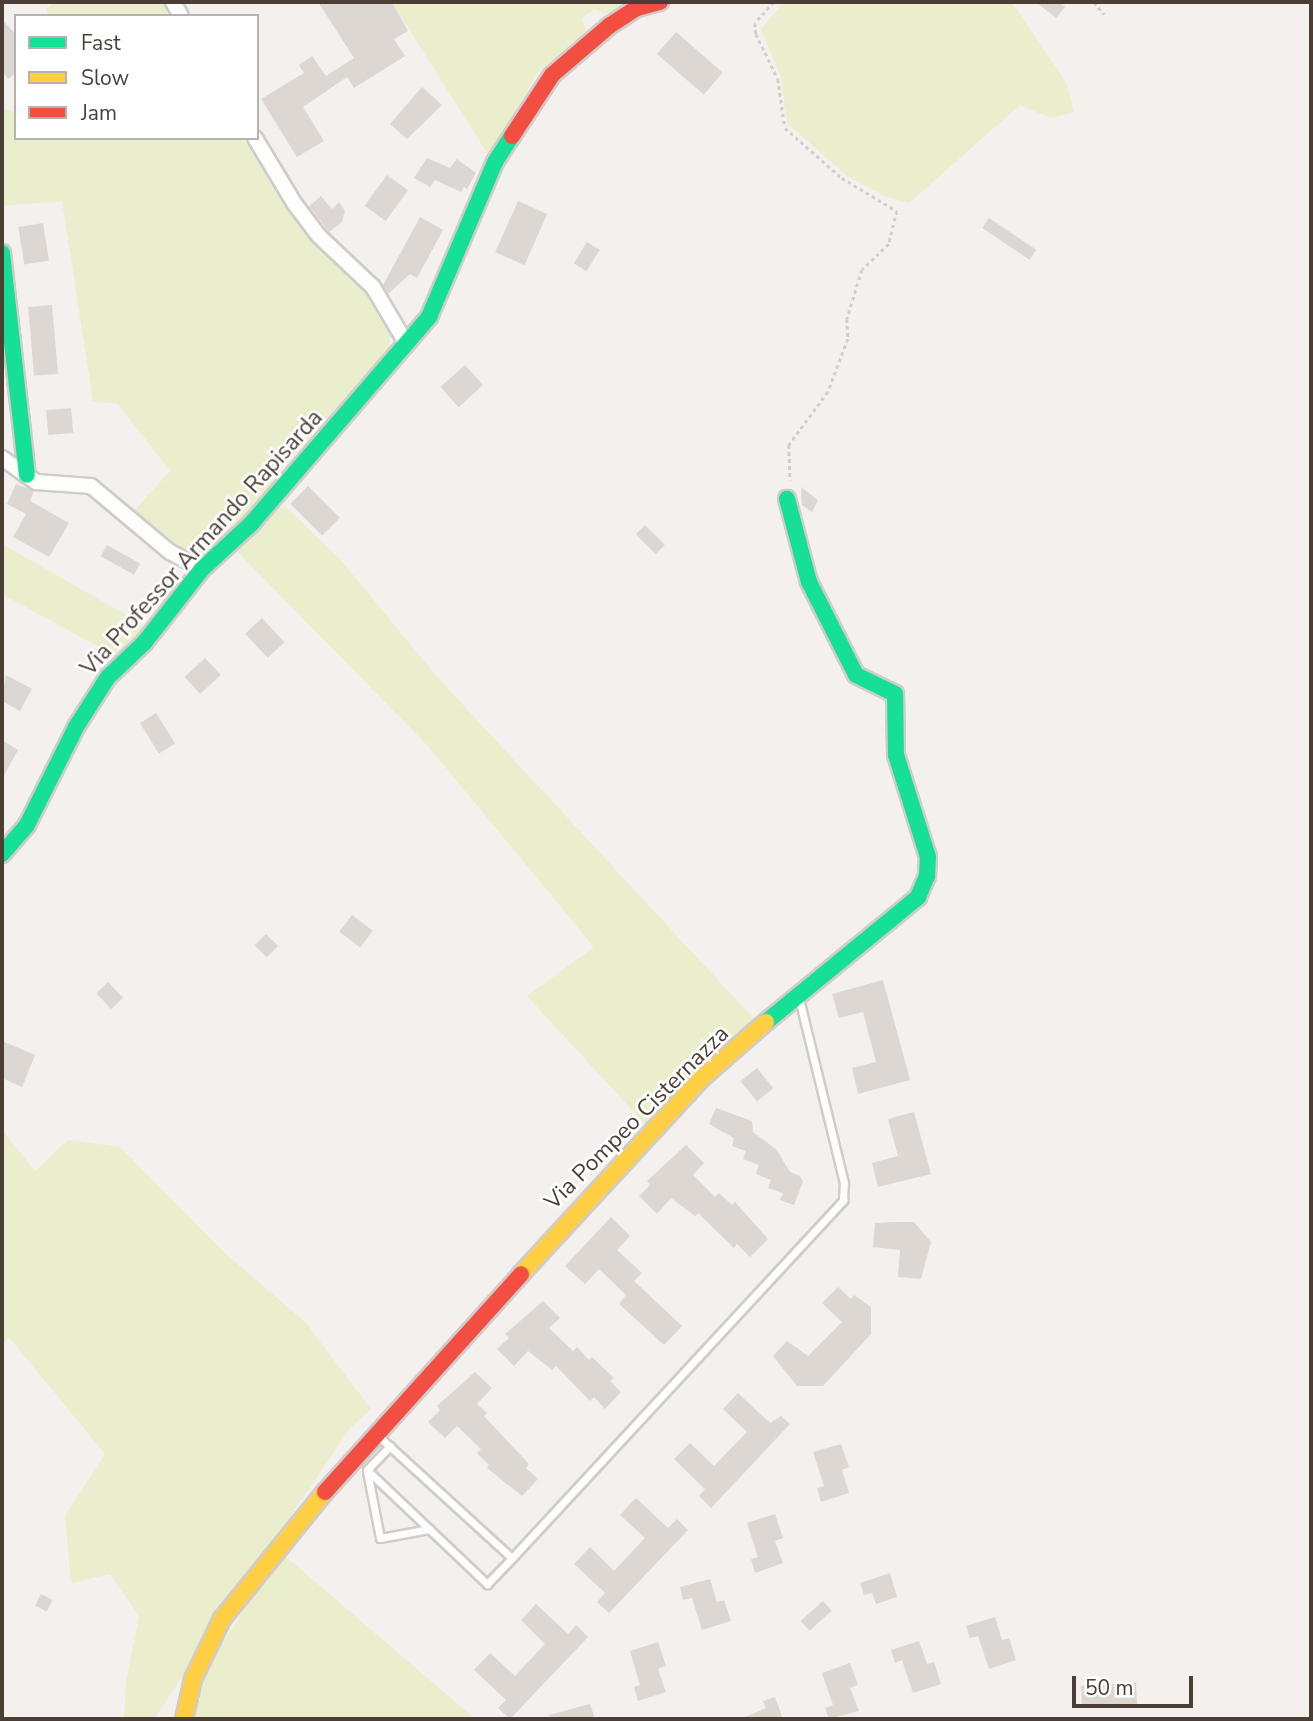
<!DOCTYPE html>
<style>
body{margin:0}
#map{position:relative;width:1313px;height:1721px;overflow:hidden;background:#f3f0ed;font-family:"Nunito Sans",sans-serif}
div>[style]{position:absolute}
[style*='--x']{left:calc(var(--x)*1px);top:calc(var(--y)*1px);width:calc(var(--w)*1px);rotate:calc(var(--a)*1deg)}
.green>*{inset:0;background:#eaeecc}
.building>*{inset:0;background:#dcd7d3;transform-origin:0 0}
.path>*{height:2.5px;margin-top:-1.25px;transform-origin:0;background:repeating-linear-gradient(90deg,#d3cecb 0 3.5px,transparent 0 7px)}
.roads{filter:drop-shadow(2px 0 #d0ccc9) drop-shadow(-2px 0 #d0ccc9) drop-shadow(0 2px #d0ccc9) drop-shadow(0 -2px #d0ccc9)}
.lane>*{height:7px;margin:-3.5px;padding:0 3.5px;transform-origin:3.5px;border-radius:3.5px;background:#fdfdfc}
.street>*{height:14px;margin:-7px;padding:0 7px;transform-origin:7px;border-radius:7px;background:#fdfdfc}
.fast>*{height:16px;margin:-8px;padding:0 8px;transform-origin:8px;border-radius:8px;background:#16e098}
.slow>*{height:16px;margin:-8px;padding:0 8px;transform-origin:8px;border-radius:8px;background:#ffcf43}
.jam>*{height:16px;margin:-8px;padding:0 8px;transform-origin:8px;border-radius:8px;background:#f24e42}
span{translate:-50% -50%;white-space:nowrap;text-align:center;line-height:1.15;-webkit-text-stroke:5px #fff;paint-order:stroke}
.street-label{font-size:23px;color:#4b3e37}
.frame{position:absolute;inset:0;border:4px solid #4b3e37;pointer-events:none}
.legend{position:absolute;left:14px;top:14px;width:245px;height:126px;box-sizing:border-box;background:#fff;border:2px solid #b7b2af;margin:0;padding:9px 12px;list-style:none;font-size:21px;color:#4b3e37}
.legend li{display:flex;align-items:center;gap:14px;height:35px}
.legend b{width:35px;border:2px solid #b7b2af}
.scale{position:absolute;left:1072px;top:1676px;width:121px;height:32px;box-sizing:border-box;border:4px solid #4b3e37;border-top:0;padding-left:9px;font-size:21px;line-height:24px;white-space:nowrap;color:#4b3e37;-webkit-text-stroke:5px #fff;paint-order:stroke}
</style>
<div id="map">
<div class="green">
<div style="clip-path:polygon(54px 2px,162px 2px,169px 16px,49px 16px,46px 10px)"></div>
<div style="clip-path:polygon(392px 2px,628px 2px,606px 14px,594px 9px,582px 18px,586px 31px,538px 72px,489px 156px)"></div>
<div style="clip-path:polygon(784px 2px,1012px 2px,1067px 84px,1074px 112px,1050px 118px,1020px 105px,909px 203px,884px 196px,847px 176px,787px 123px,781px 77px,761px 29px)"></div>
<div style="clip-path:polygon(2px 108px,16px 112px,16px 138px,243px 138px,291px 212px,370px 297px,391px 335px,388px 353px,284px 466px,251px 513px,200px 558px,168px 542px,133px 512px,170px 471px,118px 404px,93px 401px,62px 201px,2px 206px)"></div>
<div style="clip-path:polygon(284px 505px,339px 558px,438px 678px,754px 1019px,645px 1124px,527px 996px,594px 947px,428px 746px,235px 549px)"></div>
<div style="clip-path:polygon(2px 544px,142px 624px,140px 638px,117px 657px,2px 594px)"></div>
<div style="clip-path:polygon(2px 1130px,35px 1171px,68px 1140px,120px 1147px,227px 1255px,306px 1323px,371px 1409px,350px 1428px,154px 1719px,124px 1719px,126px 1682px,139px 1616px,110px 1574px,71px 1583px,65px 1516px,105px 1454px,9px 1337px,2px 1345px)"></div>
<div style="clip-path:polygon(285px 1556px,475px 1719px,188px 1719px,200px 1700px,198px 1687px,207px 1668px,260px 1585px)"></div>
</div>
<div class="building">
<div style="clip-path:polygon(318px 2px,392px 2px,408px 31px,394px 39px,405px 56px,354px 88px,347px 77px,303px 107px,324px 141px,297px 157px,261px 99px,304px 73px,299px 65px,312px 56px,326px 76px,354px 58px)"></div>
<div style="clip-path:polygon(1036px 2px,1058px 2px,1065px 7px,1056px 18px)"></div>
<div style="clip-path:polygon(2px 19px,16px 35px,16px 73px,8px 79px,2px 71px)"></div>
<div style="left:676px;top:32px;width:62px;height:29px;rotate:41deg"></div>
<div style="clip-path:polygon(422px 87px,442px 105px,407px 139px,390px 124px)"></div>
<div style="clip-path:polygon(427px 158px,450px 168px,457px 159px,476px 173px,467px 189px,452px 178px,464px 187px,461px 192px,435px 180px,430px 187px,414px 178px)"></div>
<div style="left:387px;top:175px;width:26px;height:38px;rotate:36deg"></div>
<div style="clip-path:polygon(321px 196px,332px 209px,339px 202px,345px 211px,342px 222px,329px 232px,309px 206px)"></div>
<div style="left:518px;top:201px;width:32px;height:56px;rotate:24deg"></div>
<div style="clip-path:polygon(420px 217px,443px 230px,417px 278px,410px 274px,388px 294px,383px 285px)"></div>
<div style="left:989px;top:218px;width:57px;height:12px;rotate:34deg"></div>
<div style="left:43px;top:223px;width:38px;height:25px;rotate:81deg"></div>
<div style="left:587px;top:242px;width:15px;height:25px;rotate:32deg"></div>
<div style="left:52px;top:305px;width:69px;height:24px;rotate:85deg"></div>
<div style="left:465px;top:365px;width:27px;height:33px;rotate:48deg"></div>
<div style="left:71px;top:408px;width:25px;height:25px;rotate:85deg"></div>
<div style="clip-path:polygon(16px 484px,34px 491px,30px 501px,69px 523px,49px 557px,13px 537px,26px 514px,7px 504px)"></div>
<div style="left:308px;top:486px;width:45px;height:25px;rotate:45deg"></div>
<div style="clip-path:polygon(801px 487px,818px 500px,812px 512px,802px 505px)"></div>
<div style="left:645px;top:525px;width:28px;height:13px;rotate:45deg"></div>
<div style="left:107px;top:545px;width:38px;height:13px;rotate:29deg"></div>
<div style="left:262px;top:618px;width:33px;height:23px;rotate:47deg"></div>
<div style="left:205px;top:658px;width:23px;height:28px;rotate:47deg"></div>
<div style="clip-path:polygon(6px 675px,32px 689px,20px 711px,2px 701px)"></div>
<div style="left:156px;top:713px;width:36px;height:19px;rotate:58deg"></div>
<div style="clip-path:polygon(2px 740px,18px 750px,2px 779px)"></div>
<div style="left:352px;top:915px;width:26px;height:21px;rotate:37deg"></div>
<div style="left:266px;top:934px;width:17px;height:16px;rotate:45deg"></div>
<div style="clip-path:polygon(883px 980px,910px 1080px,858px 1094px,852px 1068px,876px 1062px,863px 1012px,839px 1018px,832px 994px)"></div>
<div style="left:108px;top:982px;width:22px;height:16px;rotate:47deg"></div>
<div style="clip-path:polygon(2px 1041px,35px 1055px,22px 1087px,2px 1078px)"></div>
<div style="left:757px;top:1068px;width:26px;height:21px;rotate:51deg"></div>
<div style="clip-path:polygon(716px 1108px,752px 1121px,753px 1132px,776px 1149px,790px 1172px,800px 1176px,803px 1182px,794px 1205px,780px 1200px,783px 1193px,768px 1188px,771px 1180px,756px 1174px,759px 1165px,743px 1159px,746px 1151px,732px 1146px,734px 1138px,709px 1124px)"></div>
<div style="clip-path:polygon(914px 1112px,931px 1174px,878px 1187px,872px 1163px,898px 1156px,888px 1119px)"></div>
<div style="clip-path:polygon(686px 1145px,704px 1163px,693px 1175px,715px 1197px,719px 1193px,732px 1205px,735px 1202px,768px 1239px,750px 1257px,737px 1244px,734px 1248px,698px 1213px,695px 1216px,671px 1198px,657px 1214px,639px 1196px,650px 1185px,647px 1181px)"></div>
<div style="clip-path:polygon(611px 1217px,630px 1236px,617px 1250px,642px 1273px,634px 1281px,682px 1326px,664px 1345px,619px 1304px,626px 1295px,599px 1269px,585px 1284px,565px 1266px)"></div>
<div style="clip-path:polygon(893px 1222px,914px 1222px,931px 1242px,921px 1279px,898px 1277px,900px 1250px,873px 1247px,875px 1223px)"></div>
<div style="clip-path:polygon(838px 1287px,851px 1299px,854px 1295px,871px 1307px,871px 1334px,823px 1386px,797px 1386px,773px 1356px,787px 1341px,808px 1356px,842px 1322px,822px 1303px)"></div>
<div style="clip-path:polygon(543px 1301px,560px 1318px,549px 1328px,573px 1351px,577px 1347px,589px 1360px,592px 1357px,614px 1378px,610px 1381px,621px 1392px,605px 1409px,594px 1397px,590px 1401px,556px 1366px,552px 1370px,528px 1351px,514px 1366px,497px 1349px,509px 1338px,505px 1334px)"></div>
<div style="clip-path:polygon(475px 1372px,492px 1388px,477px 1404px,487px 1413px,484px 1416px,529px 1464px,526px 1468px,538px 1479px,522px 1496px,487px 1468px,489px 1465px,477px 1453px,481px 1449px,457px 1426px,445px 1438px,428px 1422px,440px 1410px,437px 1406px)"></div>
<div style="clip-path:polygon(738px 1393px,770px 1423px,781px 1416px,790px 1424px,711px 1508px,699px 1496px,705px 1489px,674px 1459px,690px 1443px,714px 1466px,747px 1432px,723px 1409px)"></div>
<div style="clip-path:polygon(841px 1444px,849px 1467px,842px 1470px,849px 1493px,821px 1502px,817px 1488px,824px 1486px,813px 1452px)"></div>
<div style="clip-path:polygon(636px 1498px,668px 1528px,677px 1519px,688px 1530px,609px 1613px,597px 1602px,605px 1593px,574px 1564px,590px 1547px,614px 1571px,645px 1538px,620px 1515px)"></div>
<div style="clip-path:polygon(775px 1514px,783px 1538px,775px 1541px,783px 1563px,755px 1573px,751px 1559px,758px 1557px,747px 1523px)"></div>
<div style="clip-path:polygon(890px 1573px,897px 1597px,876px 1604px,872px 1593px,864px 1595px,860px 1583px)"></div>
<div style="clip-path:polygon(710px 1579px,717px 1602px,724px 1600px,731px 1621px,702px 1630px,692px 1598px,683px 1600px,680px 1587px)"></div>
<div style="left:41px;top:1594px;width:13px;height:13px;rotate:27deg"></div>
<div style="left:823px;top:1601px;width:13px;height:30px;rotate:48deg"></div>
<div style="clip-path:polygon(536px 1604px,568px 1634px,576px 1625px,588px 1637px,510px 1719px,498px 1708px,506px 1700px,474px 1670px,490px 1653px,515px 1676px,545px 1644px,521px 1620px)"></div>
<div style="clip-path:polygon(995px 1617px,1002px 1640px,1009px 1638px,1016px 1660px,989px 1669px,978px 1636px,970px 1638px,966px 1626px)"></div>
<div style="clip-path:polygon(919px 1641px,927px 1664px,934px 1662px,941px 1684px,913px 1693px,902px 1660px,895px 1663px,891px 1650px)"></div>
<div style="clip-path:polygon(658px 1642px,666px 1666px,658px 1669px,666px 1692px,638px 1701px,634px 1687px,640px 1685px,630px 1651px)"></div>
<div style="clip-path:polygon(850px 1663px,858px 1685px,850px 1688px,859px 1711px,829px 1719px,825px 1708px,833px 1705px,822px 1673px)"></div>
<div style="left:1136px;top:1683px;width:21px;height:55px;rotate:87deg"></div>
<div style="clip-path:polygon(775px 1697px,783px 1719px,741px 1719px,766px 1708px,763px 1701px)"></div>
<div style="clip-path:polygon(590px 1704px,595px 1719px,550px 1719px,549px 1715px)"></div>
</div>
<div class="path">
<div style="--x:774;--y:2;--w:28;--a:132"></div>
<div style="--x:755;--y:23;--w:11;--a:85"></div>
<div style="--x:756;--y:34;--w:50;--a:63.9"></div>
<div style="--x:778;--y:79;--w:49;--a:81.9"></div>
<div style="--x:785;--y:128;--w:76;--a:41.3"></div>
<div style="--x:842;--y:178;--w:64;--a:31"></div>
<div style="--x:897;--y:211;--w:34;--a:104"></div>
<div style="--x:889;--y:244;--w:37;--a:136"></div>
<div style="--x:862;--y:270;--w:51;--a:107"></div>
<div style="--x:847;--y:319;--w:20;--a:87"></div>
<div style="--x:848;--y:339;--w:57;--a:110.7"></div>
<div style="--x:828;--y:392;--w:66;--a:126.3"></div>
<div style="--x:789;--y:445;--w:35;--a:88"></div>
<div style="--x:1094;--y:2;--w:16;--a:50"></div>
</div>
<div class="roads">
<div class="lane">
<div style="--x:375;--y:1433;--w:185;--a:42.4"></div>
<div style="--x:512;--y:1558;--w:488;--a:-47.2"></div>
<div style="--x:843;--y:1200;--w:17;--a:-87"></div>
<div style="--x:844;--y:1183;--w:189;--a:-103.7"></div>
<div style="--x:390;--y:1446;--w:33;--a:134"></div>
<div style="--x:367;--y:1470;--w:166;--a:43.5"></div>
<div style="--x:487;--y:1584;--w:36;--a:-46"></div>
<div style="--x:367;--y:1471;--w:68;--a:79"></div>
<div style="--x:380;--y:1538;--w:50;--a:-10.4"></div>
</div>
<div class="street">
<div style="--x:173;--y:2;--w:16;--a:60"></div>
<div style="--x:255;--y:138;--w:76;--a:59"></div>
<div style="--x:294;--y:203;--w:41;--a:52.9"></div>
<div style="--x:319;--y:236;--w:74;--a:43.4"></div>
<div style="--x:373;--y:287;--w:65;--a:59.5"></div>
<div style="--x:2;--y:458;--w:42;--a:35.2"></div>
<div style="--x:36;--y:482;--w:55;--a:4.2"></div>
<div style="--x:91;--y:486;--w:103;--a:39.9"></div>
<div style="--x:170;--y:552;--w:36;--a:28"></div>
</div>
<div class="fast">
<div style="--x:2;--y:253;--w:223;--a:83.6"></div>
<div style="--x:2;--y:854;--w:38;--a:-49"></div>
<div style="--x:27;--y:825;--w:110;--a:-63.4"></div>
<div style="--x:76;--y:727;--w:59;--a:-57.4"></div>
<div style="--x:108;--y:677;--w:50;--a:-43.4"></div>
<div style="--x:144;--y:643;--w:94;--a:-51.9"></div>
<div style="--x:202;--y:569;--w:67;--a:-42.6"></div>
<div style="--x:251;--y:524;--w:273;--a:-49.3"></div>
<div style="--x:429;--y:317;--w:168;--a:-66.9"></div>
<div style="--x:495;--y:162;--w:31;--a:-57"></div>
<div style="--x:766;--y:1022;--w:197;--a:-39.4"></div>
<div style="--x:918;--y:897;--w:23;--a:-67"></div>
<div style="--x:927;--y:876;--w:19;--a:-87"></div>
<div style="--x:928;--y:857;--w:107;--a:-107.4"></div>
<div style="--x:896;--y:755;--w:61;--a:-90.9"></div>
<div style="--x:895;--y:694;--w:43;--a:-154"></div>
<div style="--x:856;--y:675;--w:104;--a:-116.8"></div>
<div style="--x:809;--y:582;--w:86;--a:-104.8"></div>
</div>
<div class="slow">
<div style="--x:521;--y:1274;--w:267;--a:-47.3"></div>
<div style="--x:702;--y:1078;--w:85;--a:-41.2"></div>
<div style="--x:184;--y:1719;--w:41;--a:-77.3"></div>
<div style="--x:193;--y:1679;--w:67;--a:-64.2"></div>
<div style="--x:222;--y:1619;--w:164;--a:-51"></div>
</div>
<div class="jam">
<div style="--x:512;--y:136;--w:73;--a:-56.7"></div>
<div style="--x:552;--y:75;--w:75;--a:-40.7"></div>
<div style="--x:609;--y:26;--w:33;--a:-33"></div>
<div style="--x:637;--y:8;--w:24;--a:-15"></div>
<div style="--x:325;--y:1492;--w:293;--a:-48"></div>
</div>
</div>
<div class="street-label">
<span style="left:202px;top:543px;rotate:-48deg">Via Professor Armando Rapisarda</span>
<span style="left:637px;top:1118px;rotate:-45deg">Via Pompeo Cisternazza</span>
</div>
<div class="frame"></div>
<ul class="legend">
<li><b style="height:9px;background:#16e098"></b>Fast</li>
<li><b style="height:9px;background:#ffcf43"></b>Slow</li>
<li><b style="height:9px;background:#f24e42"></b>Jam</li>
</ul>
<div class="scale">50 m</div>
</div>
